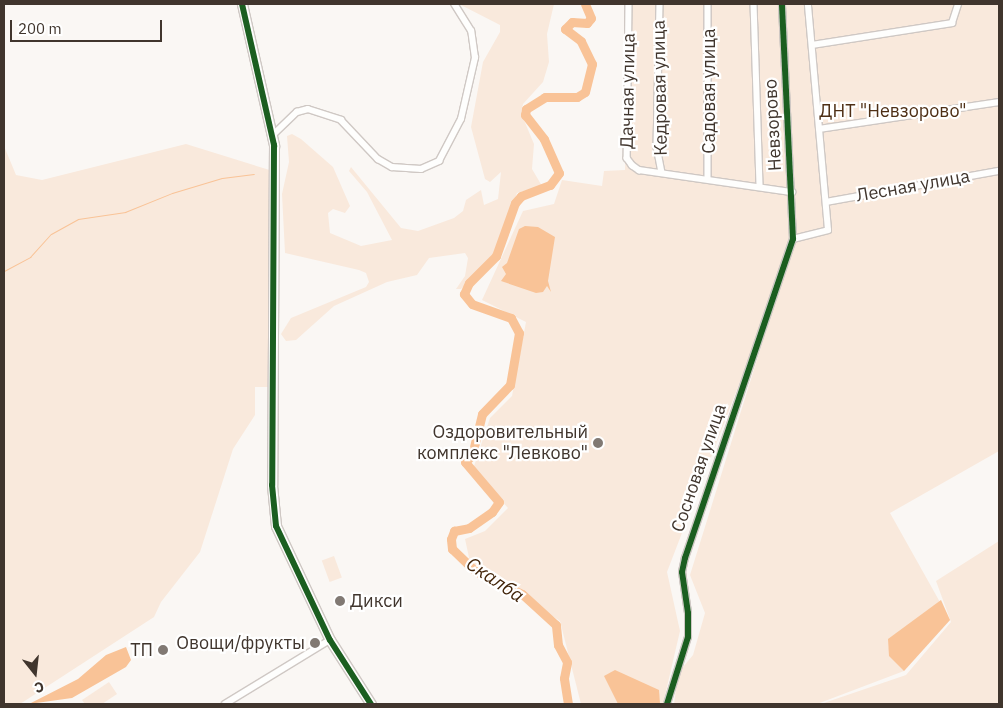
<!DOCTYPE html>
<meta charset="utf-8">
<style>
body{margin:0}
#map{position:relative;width:1003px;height:708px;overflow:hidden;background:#faf7f4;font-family:"IBM Plex Sans",sans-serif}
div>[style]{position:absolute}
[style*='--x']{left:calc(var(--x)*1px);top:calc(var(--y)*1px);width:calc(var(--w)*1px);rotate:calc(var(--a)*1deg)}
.green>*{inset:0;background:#f9e9dc;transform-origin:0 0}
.water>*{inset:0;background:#f9c397}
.stream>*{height:1px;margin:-0.5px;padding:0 0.5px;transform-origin:0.5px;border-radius:0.5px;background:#f9c397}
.river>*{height:9px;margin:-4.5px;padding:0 4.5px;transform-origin:4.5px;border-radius:4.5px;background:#f9c397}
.roads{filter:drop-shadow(1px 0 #cfc8c4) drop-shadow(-1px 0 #cfc8c4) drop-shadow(0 1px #cfc8c4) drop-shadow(0 -1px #cfc8c4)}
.street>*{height:5.5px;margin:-2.75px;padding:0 2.75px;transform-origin:2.75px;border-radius:2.75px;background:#fefefd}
.secondary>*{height:9px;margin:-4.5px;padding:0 4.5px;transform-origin:4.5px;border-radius:4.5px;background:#fefefd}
.cycleway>*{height:6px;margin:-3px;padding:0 3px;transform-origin:3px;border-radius:3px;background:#1b5e20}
.dots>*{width:14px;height:14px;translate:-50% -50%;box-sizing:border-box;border:2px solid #fff;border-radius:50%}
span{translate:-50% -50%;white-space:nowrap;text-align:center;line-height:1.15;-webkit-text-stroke:4.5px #fff;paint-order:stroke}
.street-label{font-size:18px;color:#40352d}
.park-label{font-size:18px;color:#4e2f15}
.poi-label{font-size:18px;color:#40352d}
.right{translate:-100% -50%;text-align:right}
.left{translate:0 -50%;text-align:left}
.water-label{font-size:19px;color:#422409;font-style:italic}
.frame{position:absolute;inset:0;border:5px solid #40352d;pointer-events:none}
.north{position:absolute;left:10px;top:648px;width:50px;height:50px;-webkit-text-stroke:4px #fff;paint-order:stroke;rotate:164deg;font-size:14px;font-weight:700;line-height:20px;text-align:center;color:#40352d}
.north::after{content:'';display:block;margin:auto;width:18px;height:22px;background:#40352d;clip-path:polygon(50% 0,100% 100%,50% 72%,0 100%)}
.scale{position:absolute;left:10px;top:20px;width:152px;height:22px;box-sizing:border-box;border:2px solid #40352d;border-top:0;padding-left:6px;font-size:15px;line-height:18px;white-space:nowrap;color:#40352d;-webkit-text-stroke:4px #fff;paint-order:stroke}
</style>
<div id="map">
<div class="green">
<div style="clip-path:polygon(459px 4px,554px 4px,547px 34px,549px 62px,543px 82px,523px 104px,521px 113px,534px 144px,532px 169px,542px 186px,517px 193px,492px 257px,461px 289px,456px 289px,465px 276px,468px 258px,465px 253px,429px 258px,417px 275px,387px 282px,334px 306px,296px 340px,286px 341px,281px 334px,291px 318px,366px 287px,369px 282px,366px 273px,359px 270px,285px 253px,282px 194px,289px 162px,287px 136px,292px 134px,301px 139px,333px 167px,350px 206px,345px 213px,333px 209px,328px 213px,330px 233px,361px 246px,392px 240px,367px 192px,349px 171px,351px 167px,401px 228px,418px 231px,454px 218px,463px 211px,466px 200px,481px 190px,484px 205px,498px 199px,501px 172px,490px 182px,485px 179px,471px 127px,483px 62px,500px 32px,500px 25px)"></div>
<div style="clip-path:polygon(628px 4px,999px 4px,999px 451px,890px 513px,950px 620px,904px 671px,817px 704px,674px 704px,678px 673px,693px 655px,705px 613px,690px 575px,794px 241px,667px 572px,680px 631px,663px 704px,581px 704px,560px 621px,470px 562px,465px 539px,485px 531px,508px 508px,473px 469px,490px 418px,512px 396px,526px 322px,482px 300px,523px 211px,554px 204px,562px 180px,602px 186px,604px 171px,625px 170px)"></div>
<div style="clip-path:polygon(186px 144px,276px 172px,274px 387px,255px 387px,255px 415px,233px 449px,200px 552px,161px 602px,154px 617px,20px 704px,4px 704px,4px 146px,16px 175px,42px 180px)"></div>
<div style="clip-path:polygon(999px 541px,999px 704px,821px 704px,906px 675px,951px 622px,936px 581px)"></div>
<div style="left:334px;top:556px;width:23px;height:13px;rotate:70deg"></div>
<div style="clip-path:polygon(109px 682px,117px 694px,102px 704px,85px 704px,82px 700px)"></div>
</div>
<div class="water">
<div style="clip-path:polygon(525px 226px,538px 227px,555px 237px,548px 281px,551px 292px,547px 286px,543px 292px,536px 293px,501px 281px,506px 274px,502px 267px,507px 263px,519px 229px)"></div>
<div style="clip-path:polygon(941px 600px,950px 620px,904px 671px,889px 656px,888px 639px)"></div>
<div style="clip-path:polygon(126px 647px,131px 660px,126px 667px,72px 698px,29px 704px,78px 679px,106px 655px)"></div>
<div style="clip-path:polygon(615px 670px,659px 690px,660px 704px,618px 704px,604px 676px)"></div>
</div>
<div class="stream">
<div style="--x:4;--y:271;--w:30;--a:-28"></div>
<div style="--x:30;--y:257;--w:31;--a:-48"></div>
<div style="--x:51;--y:234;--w:31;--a:-29"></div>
<div style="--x:78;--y:219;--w:48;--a:-8.5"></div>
<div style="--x:125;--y:212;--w:51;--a:-22"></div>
<div style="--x:172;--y:193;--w:52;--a:-16.7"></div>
<div style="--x:222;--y:178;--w:32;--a:-7"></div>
</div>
<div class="river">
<div style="--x:568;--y:704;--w:26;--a:-99"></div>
<div style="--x:564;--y:678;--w:16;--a:-79"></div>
<div style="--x:567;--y:662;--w:19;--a:-118"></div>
<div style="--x:558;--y:645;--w:20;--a:-96"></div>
<div style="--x:556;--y:625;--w:46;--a:-137.6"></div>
<div style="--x:522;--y:594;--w:52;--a:-153.9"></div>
<div style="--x:475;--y:571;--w:32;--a:-136"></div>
<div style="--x:452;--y:549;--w:10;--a:-96"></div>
<div style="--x:451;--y:539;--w:9;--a:-69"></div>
<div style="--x:454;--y:531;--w:15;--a:-11"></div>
<div style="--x:469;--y:528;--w:28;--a:-35"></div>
<div style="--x:492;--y:512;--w:12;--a:-55"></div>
<div style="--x:499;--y:502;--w:52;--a:-130.4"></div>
<div style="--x:465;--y:462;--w:10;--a:-45"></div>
<div style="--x:472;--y:455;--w:42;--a:-76.3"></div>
<div style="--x:482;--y:414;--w:40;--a:-46"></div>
<div style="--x:510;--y:385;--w:53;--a:-80.2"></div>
<div style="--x:519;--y:333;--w:17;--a:-118"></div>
<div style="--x:511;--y:318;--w:41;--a:-160.3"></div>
<div style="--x:472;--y:304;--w:13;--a:-129"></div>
<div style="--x:464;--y:294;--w:12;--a:-66"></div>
<div style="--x:469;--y:283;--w:38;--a:-45"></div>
<div style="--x:496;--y:256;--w:56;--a:-70.3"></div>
<div style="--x:515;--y:203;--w:9;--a:-49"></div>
<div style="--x:521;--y:196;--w:31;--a:-21"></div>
<div style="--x:550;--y:185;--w:15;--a:-53"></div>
<div style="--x:559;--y:173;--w:37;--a:-114"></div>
<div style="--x:544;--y:139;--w:31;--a:-128"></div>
<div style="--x:525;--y:115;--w:6;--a:-81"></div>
<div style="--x:526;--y:109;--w:22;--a:-32"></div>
<div style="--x:545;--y:97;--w:32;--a:0"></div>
<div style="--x:577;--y:97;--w:9;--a:-32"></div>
<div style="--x:585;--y:92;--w:29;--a:-76"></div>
<div style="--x:592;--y:64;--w:25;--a:-116"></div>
<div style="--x:581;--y:41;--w:20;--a:-143"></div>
<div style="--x:565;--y:29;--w:10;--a:-45"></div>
<div style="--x:572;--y:22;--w:15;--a:4"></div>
<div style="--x:587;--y:23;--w:6;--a:-51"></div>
<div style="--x:591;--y:18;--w:15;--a:-113"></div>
</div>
<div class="roads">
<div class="street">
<div style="--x:629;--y:4;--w:154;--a:90.7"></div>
<div style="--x:627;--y:158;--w:9;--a:54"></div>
<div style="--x:632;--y:165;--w:9;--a:36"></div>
<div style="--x:639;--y:170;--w:155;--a:8.2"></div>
<div style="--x:660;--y:4;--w:143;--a:91.2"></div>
<div style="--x:657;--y:147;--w:26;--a:79"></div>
<div style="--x:708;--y:4;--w:175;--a:90"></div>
<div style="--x:754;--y:4;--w:183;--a:88.1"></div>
<div style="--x:812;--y:45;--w:142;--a:-8.9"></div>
<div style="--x:952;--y:23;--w:20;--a:-72"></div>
<div style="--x:819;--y:129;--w:182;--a:-8.5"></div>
<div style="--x:273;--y:135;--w:33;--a:-44"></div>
<div style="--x:297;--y:112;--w:11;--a:-15"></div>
<div style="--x:308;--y:109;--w:35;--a:18"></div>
<div style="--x:341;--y:120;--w:54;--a:46.5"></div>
<div style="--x:378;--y:159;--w:16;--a:30"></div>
<div style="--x:392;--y:167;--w:29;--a:4"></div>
<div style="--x:421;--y:169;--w:20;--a:-24"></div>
<div style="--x:439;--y:161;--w:47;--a:-62.4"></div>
<div style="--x:461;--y:119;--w:63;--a:-77.1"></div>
<div style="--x:475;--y:58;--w:27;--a:-98"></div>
<div style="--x:471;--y:31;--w:32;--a:-122"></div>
<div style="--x:826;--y:202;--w:176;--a:-10.2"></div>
<div style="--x:793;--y:239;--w:36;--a:-14"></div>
<div style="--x:828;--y:230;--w:227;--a:-95.1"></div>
<div style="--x:225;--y:704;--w:123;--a:-31.4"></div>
<div style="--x:667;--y:704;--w:70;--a:-72.6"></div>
<div style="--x:688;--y:637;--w:24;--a:-90"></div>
<div style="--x:688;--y:613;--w:41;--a:-98.3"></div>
<div style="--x:682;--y:572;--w:14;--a:-78"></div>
<div style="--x:685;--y:558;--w:337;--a:-71.3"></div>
<div style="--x:793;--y:239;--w:235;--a:-92.7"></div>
</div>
<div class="secondary">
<div style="--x:242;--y:4;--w:145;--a:77.2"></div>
<div style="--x:274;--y:145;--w:340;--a:90.3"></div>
<div style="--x:272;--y:485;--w:41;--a:84.4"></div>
<div style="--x:276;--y:526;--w:126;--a:64.7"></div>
<div style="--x:330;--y:640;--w:76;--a:57.4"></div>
</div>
</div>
<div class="cycleway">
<div style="--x:242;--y:4;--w:145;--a:77.2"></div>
<div style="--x:274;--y:145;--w:340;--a:90.3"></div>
<div style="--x:272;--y:485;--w:41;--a:84.4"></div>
<div style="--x:276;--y:526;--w:126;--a:64.7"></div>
<div style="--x:330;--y:640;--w:76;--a:57.4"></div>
<div style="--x:667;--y:704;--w:70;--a:-72.6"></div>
<div style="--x:688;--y:637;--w:24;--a:-90"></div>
<div style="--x:688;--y:613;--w:41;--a:-98.3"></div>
<div style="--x:682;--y:572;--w:14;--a:-78"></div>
<div style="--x:685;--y:558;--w:337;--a:-71.3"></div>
<div style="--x:793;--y:239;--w:235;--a:-92.7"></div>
</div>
<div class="dots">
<div style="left:598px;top:443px;background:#817973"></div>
<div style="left:340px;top:601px;background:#817973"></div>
<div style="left:315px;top:643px;background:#817973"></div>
<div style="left:163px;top:650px;background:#817973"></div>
</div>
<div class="street-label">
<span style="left:660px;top:88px;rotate:-91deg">Кедровая улица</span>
<span style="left:628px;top:91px;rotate:-89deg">Дачная улица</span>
<span style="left:709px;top:91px;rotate:-90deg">Садовая улица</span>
<span style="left:773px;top:125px;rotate:-93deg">Невзорово</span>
<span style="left:913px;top:186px;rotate:-10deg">Лесная улица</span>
<span style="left:699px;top:468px;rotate:-71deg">Сосновая улица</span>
</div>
<div class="park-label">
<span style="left:893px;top:111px">ДНТ "Невзорово"</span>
</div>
<div class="poi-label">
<span class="right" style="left:588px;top:443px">Оздоровительный<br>комплекс "Левково"</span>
<span class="left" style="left:350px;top:601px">Дикси</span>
<span class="right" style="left:305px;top:643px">Овощи/фрукты</span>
<span class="right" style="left:153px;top:650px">ТП</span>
</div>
<div class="water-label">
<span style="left:495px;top:580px;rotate:34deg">Скалба</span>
</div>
<div class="frame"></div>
<div class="north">С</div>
<div class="scale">200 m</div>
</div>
